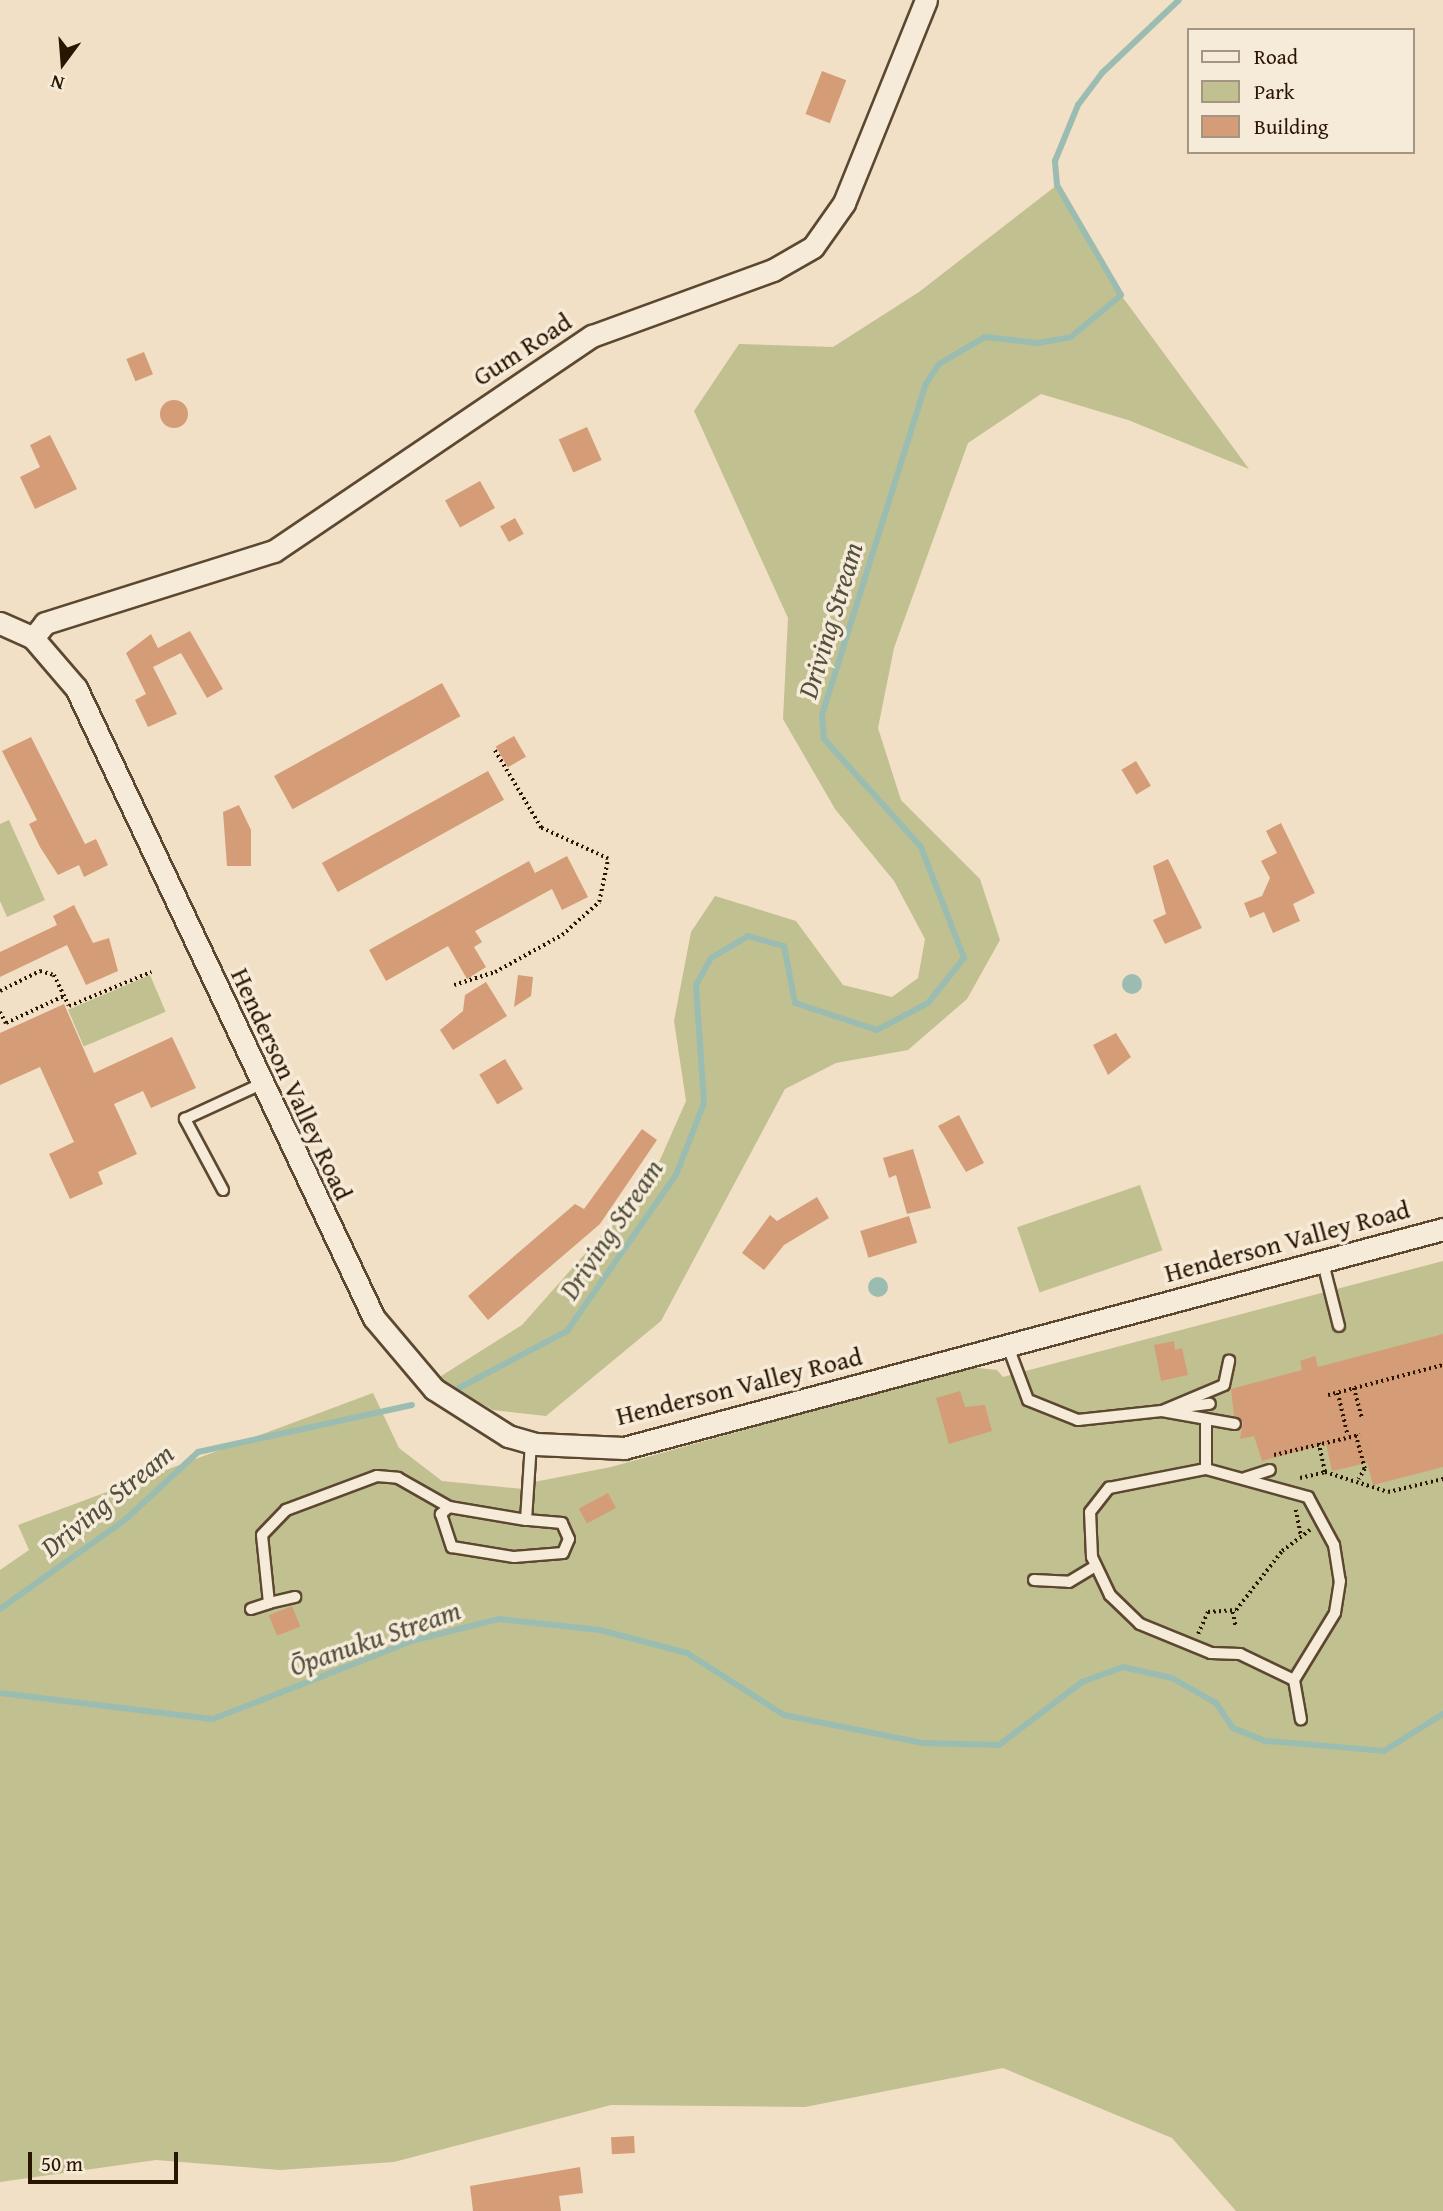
<!DOCTYPE html>
<meta charset="utf-8">
<style>
body{margin:0}
#map{position:relative;width:1443px;height:2211px;overflow:hidden;background:#f1e0c5;font-family:"Gentium Book Plus",serif}
div>[style]{position:absolute}
[style*='--x']{left:calc(var(--x)*1px);top:calc(var(--y)*1px);width:calc(var(--w)*1px);rotate:calc(var(--a)*1deg)}
.green>*{inset:0;background:#c1c090;transform-origin:0 0}
.water>*{inset:0;background:#9bbdb1}
.round{border-radius:50%}
.stream>*{height:6px;margin:-3px;padding:0 3px;transform-origin:3px;border-radius:3px;background:#9bbdb1}
.building>*{inset:0;background:#d59c78;transform-origin:0 0}
.path>*{height:3.5px;margin-top:-1.75px;transform-origin:0;background:repeating-linear-gradient(90deg,#2a1500 0 2px,transparent 0 5.5px)}
.roads{filter:drop-shadow(2px 0 #5c4831) drop-shadow(-2px 0 #5c4831) drop-shadow(0 2px #5c4831) drop-shadow(0 -2px #5c4831)}
.service>*{height:10px;margin:-5px;padding:0 5px;transform-origin:5px;border-radius:5px;background:#f6ebd9}
.minor>*{height:21px;margin:-10.5px;padding:0 10.5px;transform-origin:10.5px;border-radius:10.5px;background:#f6ebd9}
span{translate:-50% -50%;white-space:nowrap;text-align:center;line-height:1.15;-webkit-text-stroke:7px #f6ebd9;paint-order:stroke}
.street-label{font-size:26px;color:#2a1500}
.water-label{font-size:28px;color:#52503e;font-style:italic}
.legend{position:absolute;left:1187px;top:28px;width:228px;height:126px;box-sizing:border-box;background:#f6ebd9;border:2px solid #a49582;margin:0;padding:9px 12px;list-style:none;font-size:21px;color:#2a1500}
.legend li{display:flex;align-items:center;gap:14px;height:35px}
.legend b{width:35px;border:2px solid #a49582}
.north{position:absolute;left:28px;top:28px;width:70px;height:70px;-webkit-text-stroke:5px #f6ebd9;paint-order:stroke;rotate:196deg;font-size:19px;font-weight:700;line-height:28px;text-align:center;color:#2a1500}
.north::after{content:'';display:block;margin:auto;width:24px;height:32px;background:#2a1500;clip-path:polygon(50% 0,100% 100%,50% 72%,0 100%)}
.scale{position:absolute;left:28px;top:2152px;width:150px;height:32px;box-sizing:border-box;border:4px solid #2a1500;border-top:0;padding-left:9px;font-size:21px;line-height:24px;white-space:nowrap;color:#2a1500;-webkit-text-stroke:5px #f6ebd9;paint-order:stroke}
</style>
<div id="map">
<div class="green">
<div style="clip-path:polygon(1057px 185px,1121px 295px,1249px 469px,1128px 420px,1041px 394px,968px 443px,894px 648px,878px 728px,901px 800px,980px 879px,1000px 940px,967px 999px,908px 1050px,836px 1063px,785px 1089px,661px 1321px,546px 1416px,493px 1410px,438px 1378px,522px 1325px,652px 1178px,686px 1101px,674px 1021px,691px 932px,715px 896px,796px 921px,843px 985px,892px 997px,918px 978px,925px 939px,894px 881px,835px 809px,783px 719px,788px 618px,694px 411px,739px 344px,833px 347px,919px 292px)"></div>
<div style="clip-path:polygon(9px 820px,45px 900px,7px 917px,0 901px,0 824px)"></div>
<div style="left:150px;top:975px;width:40px;height:89px;rotate:67deg"></div>
<div style="left:1140px;top:1185px;width:69px;height:130px;rotate:71deg"></div>
<div style="clip-path:polygon(1443px 1261px,1443px 2211px,1236px 2211px,1172px 2138px,1003px 2068px,805px 2107px,611px 2105px,394px 2162px,280px 2170px,156px 2160px,0 2182px,0 1570px,29px 1550px,18px 1525px,373px 1393px,399px 1448px,442px 1481px,534px 1490px,534px 1482px,611px 1467px,970px 1367px,997px 1370px,1003px 1377px)"></div>
</div>
<div class="water">
<div class="round" style="left:1122px;top:974px;width:20px;height:20px"></div>
<div class="round" style="left:868px;top:1277px;width:20px;height:20px"></div>
</div>
<div class="stream">
<div style="--x:459;--y:1388;--w:122;--a:-27.8"></div>
<div style="--x:567;--y:1331;--w:190;--a:-55.1"></div>
<div style="--x:676;--y:1175;--w:77;--a:-68.7"></div>
<div style="--x:704;--y:1103;--w:118;--a:-93.9"></div>
<div style="--x:696;--y:985;--w:31;--a:-61"></div>
<div style="--x:711;--y:958;--w:43;--a:-30.7"></div>
<div style="--x:748;--y:936;--w:37;--a:16"></div>
<div style="--x:784;--y:946;--w:58;--a:79.1"></div>
<div style="--x:795;--y:1003;--w:86;--a:18.2"></div>
<div style="--x:877;--y:1030;--w:58;--a:-27.9"></div>
<div style="--x:928;--y:1003;--w:58;--a:-51.3"></div>
<div style="--x:964;--y:958;--w:119;--a:-111.2"></div>
<div style="--x:921;--y:847;--w:145;--a:-131.9"></div>
<div style="--x:824;--y:739;--w:24;--a:-95"></div>
<div style="--x:822;--y:715;--w:347;--a:-72.6"></div>
<div style="--x:926;--y:384;--w:24;--a:-57"></div>
<div style="--x:939;--y:364;--w:53;--a:-30.4"></div>
<div style="--x:985;--y:337;--w:53;--a:6.5"></div>
<div style="--x:1038;--y:343;--w:34;--a:-10"></div>
<div style="--x:1071;--y:337;--w:65;--a:-40"></div>
<div style="--x:1121;--y:295;--w:127;--a:-120.2"></div>
<div style="--x:1057;--y:185;--w:24;--a:-95"></div>
<div style="--x:1055;--y:161;--w:61;--a:-67.7"></div>
<div style="--x:1078;--y:105;--w:40;--a:-53"></div>
<div style="--x:1102;--y:73;--w:106;--a:-43.5"></div>
<div style="--x:0;--y:1609;--w:155;--a:-35.5"></div>
<div style="--x:126;--y:1519;--w:98;--a:-42.9"></div>
<div style="--x:198;--y:1452;--w:219;--a:-12.4"></div>
<div style="--x:0;--y:1693;--w:215;--a:7"></div>
<div style="--x:213;--y:1719;--w:217;--a:-21.4"></div>
<div style="--x:415;--y:1640;--w:87;--a:-14"></div>
<div style="--x:499;--y:1619;--w:102;--a:6.2"></div>
<div style="--x:600;--y:1630;--w:90;--a:14.8"></div>
<div style="--x:687;--y:1653;--w:115;--a:32.6"></div>
<div style="--x:784;--y:1715;--w:142;--a:11.4"></div>
<div style="--x:923;--y:1743;--w:76;--a:1.5"></div>
<div style="--x:999;--y:1745;--w:104;--a:-37.2"></div>
<div style="--x:1082;--y:1682;--w:44;--a:-20.1"></div>
<div style="--x:1123;--y:1667;--w:50;--a:12.7"></div>
<div style="--x:1172;--y:1678;--w:51;--a:29.6"></div>
<div style="--x:1216;--y:1703;--w:30;--a:56"></div>
<div style="--x:1233;--y:1728;--w:35;--a:22"></div>
<div style="--x:1266;--y:1741;--w:118;--a:4.8"></div>
<div style="--x:1384;--y:1751;--w:70;--a:-32.1"></div>
</div>
<div class="building">
<div style="left:822px;top:71px;width:26px;height:46px;rotate:21deg"></div>
<div style="left:144px;top:352px;width:24px;height:19px;rotate:68deg"></div>
<div class="round" style="left:160px;top:400px;width:28px;height:28px"></div>
<div style="left:587px;top:427px;width:36px;height:31px;rotate:66deg"></div>
<div style="clip-path:polygon(50px 435px,77px 489px,35px 509px,20px 477px,40px 467px,30px 445px)"></div>
<div style="left:480px;top:481px;width:31px;height:40px;rotate:61deg"></div>
<div style="left:515px;top:518px;width:18px;height:17px;rotate:61deg"></div>
<div style="clip-path:polygon(190px 631px,223px 689px,207px 698px,181px 653px,153px 667px,177px 714px,148px 727px,135px 700px,146px 694px,126px 653px,151px 634px,158px 648px)"></div>
<div style="left:442px;top:683px;width:38px;height:192px;rotate:61deg"></div>
<div style="left:514px;top:736px;width:24px;height:21px;rotate:60deg"></div>
<div style="clip-path:polygon(31px 737px,85px 844px,96px 839px,108px 865px,84px 877px,79px 865px,58px 875px,40px 847px,29px 824px,37px 820px,2px 751px)"></div>
<div style="left:1136px;top:761px;width:29px;height:17px;rotate:59deg"></div>
<div style="left:488px;top:771px;width:33px;height:190px;rotate:61deg"></div>
<div style="clip-path:polygon(239px 805px,251px 830px,251px 866px,227px 866px,223px 812px)"></div>
<div style="clip-path:polygon(1281px 823px,1315px 893px,1293px 904px,1300px 921px,1273px 933px,1264px 912px,1250px 918px,1244px 903px,1262px 896px,1270px 878px,1261px 861px,1277px 853px,1266px 831px)"></div>
<div style="clip-path:polygon(567px 856px,588px 897px,562px 910px,552px 889px,475px 931px,482px 942px,474px 947px,486px 967px,467px 979px,448px 946px,386px 981px,369px 950px,529px 861px,535px 873px)"></div>
<div style="clip-path:polygon(1168px 859px,1202px 928px,1165px 944px,1153px 920px,1166px 914px,1153px 866px)"></div>
<div style="clip-path:polygon(74px 905px,93px 943px,109px 938px,118px 971px,86px 985px,67px 945px,0 977px,0 952px,57px 925px,53px 916px)"></div>
<div style="clip-path:polygon(518px 975px,533px 977px,531px 996px,514px 1007px)"></div>
<div style="clip-path:polygon(486px 982px,507px 1016px,453px 1050px,440px 1030px,463px 1011px,465px 995px)"></div>
<div style="clip-path:polygon(64px 1004px,94px 1073px,172px 1037px,196px 1088px,151px 1108px,143px 1091px,114px 1104px,137px 1154px,98px 1172px,103px 1184px,70px 1199px,49px 1154px,74px 1142px,40px 1067px,0 1085px,0 1033px)"></div>
<div style="clip-path:polygon(1116px 1033px,1131px 1057px,1108px 1075px,1093px 1045px)"></div>
<div style="left:505px;top:1059px;width:35px;height:30px;rotate:59deg"></div>
<div style="clip-path:polygon(959px 1115px,984px 1163px,966px 1172px,938px 1126px)"></div>
<div style="clip-path:polygon(642px 1129px,657px 1140px,600px 1224px,488px 1320px,468px 1296px,575px 1204px,584px 1209px)"></div>
<div style="clip-path:polygon(913px 1149px,931px 1208px,907px 1214px,896px 1175px,889px 1178px,883px 1158px)"></div>
<div style="clip-path:polygon(817px 1197px,829px 1218px,784px 1245px,764px 1270px,742px 1253px,770px 1215px,777px 1221px)"></div>
<div style="left:909px;top:1216px;width:28px;height:51px;rotate:73deg"></div>
<div style="clip-path:polygon(1443px 1334px,1443px 1467px,1373px 1485px,1367px 1463px,1332px 1471px,1326px 1444px,1262px 1461px,1254px 1436px,1240px 1439px,1243px 1422px,1234px 1416px,1231px 1389px,1302px 1370px,1300px 1361px,1315px 1356px,1318px 1367px)"></div>
<div style="clip-path:polygon(1174px 1341px,1175px 1350px,1182px 1348px,1188px 1375px,1161px 1381px,1154px 1345px)"></div>
<div style="clip-path:polygon(960px 1391px,965px 1407px,985px 1405px,992px 1431px,949px 1444px,936px 1398px)"></div>
<div style="left:608px;top:1493px;width:17px;height:33px;rotate:62deg"></div>
<div style="left:292px;top:1606px;width:22px;height:25px;rotate:68deg"></div>
<div style="left:634px;top:2136px;width:17px;height:23px;rotate:87deg"></div>
<div style="clip-path:polygon(580px 2167px,583px 2193px,559px 2196px,561px 2211px,473px 2211px,470px 2186px)"></div>
</div>
<div class="path">
<div style="--x:454;--y:985;--w:43;--a:-17.6"></div>
<div style="--x:495;--y:972;--w:77;--a:-28.9"></div>
<div style="--x:562;--y:935;--w:50;--a:-41.7"></div>
<div style="--x:599;--y:902;--w:44;--a:-78.2"></div>
<div style="--x:608;--y:859;--w:74;--a:-155.2"></div>
<div style="--x:541;--y:828;--w:90;--a:-120.9"></div>
<div style="--x:0;--y:991;--w:45;--a:-26.6"></div>
<div style="--x:40;--y:971;--w:15;--a:16"></div>
<div style="--x:54;--y:975;--w:34;--a:64"></div>
<div style="--x:69;--y:1006;--w:89;--a:-22.5"></div>
<div style="--x:0;--y:1012;--w:13;--a:61"></div>
<div style="--x:6;--y:1023;--w:64;--a:-25"></div>
<div style="--x:1354;--y:1388;--w:31;--a:75"></div>
<div style="--x:1338;--y:1393;--w:44;--a:76.9"></div>
<div style="--x:1328;--y:1395;--w:119;--a:-14.6"></div>
<div style="--x:1356;--y:1435;--w:35;--a:75"></div>
<div style="--x:1365;--y:1469;--w:12;--a:121"></div>
<div style="--x:1319;--y:1443;--w:30;--a:78"></div>
<div style="--x:1325;--y:1472;--w:66;--a:17.6"></div>
<div style="--x:1388;--y:1492;--w:57;--a:-13.3"></div>
<div style="--x:1274;--y:1455;--w:88;--a:-13.1"></div>
<div style="--x:1300;--y:1478;--w:26;--a:-13"></div>
<div style="--x:1296;--y:1510;--w:26;--a:79"></div>
<div style="--x:1233;--y:1612;--w:16;--a:79"></div>
<div style="--x:1198;--y:1634;--w:24;--a:-66"></div>
<div style="--x:1208;--y:1612;--w:28;--a:-4"></div>
<div style="--x:1236;--y:1610;--w:75;--a:-52.1"></div>
<div style="--x:1282;--y:1551;--w:35;--a:-37"></div>
</div>
<div class="roads">
<div class="service">
<div style="--x:223;--y:1190;--w:81;--a:-118.2"></div>
<div style="--x:185;--y:1119;--w:84;--a:-24.7"></div>
<div style="--x:1322;--y:1259;--w:69;--a:75.8"></div>
<div style="--x:1007;--y:1344;--w:60;--a:69.4"></div>
<div style="--x:1028;--y:1400;--w:54;--a:21.8"></div>
<div style="--x:1078;--y:1420;--w:84;--a:-6.1"></div>
<div style="--x:1162;--y:1411;--w:67;--a:-22.8"></div>
<div style="--x:1224;--y:1385;--w:25;--a:-78"></div>
<div style="--x:1175;--y:1408;--w:35;--a:-7"></div>
<div style="--x:1162;--y:1411;--w:74;--a:10.1"></div>
<div style="--x:1206;--y:1469;--w:106;--a:15.4"></div>
<div style="--x:1308;--y:1497;--w:55;--a:61.6"></div>
<div style="--x:1334;--y:1545;--w:36;--a:81"></div>
<div style="--x:1340;--y:1581;--w:32;--a:99"></div>
<div style="--x:1335;--y:1613;--w:79;--a:121.5"></div>
<div style="--x:1294;--y:1680;--w:60;--a:-154.3"></div>
<div style="--x:1240;--y:1654;--w:29;--a:-178"></div>
<div style="--x:1211;--y:1653;--w:77;--a:-157.8"></div>
<div style="--x:1140;--y:1624;--w:42;--a:-136"></div>
<div style="--x:1110;--y:1595;--w:42;--a:-115.3"></div>
<div style="--x:1092;--y:1557;--w:45;--a:-92.5"></div>
<div style="--x:1090;--y:1512;--w:31;--a:-52"></div>
<div style="--x:1109;--y:1488;--w:99;--a:-11.1"></div>
<div style="--x:1206;--y:1469;--w:47;--a:-90"></div>
<div style="--x:1245;--y:1478;--w:26;--a:-18"></div>
<div style="--x:526;--y:1520;--w:78;--a:-170.4"></div>
<div style="--x:449;--y:1507;--w:11;--a:139"></div>
<div style="--x:441;--y:1514;--w:35;--a:72"></div>
<div style="--x:452;--y:1547;--w:63;--a:9.2"></div>
<div style="--x:514;--y:1557;--w:49;--a:-4.7"></div>
<div style="--x:563;--y:1553;--w:15;--a:-67"></div>
<div style="--x:569;--y:1539;--w:17;--a:-114"></div>
<div style="--x:562;--y:1523;--w:36;--a:-175"></div>
<div style="--x:526;--y:1520;--w:77;--a:-86.3"></div>
<div style="--x:1034;--y:1580;--w:35;--a:3"></div>
<div style="--x:1069;--y:1582;--w:31;--a:-31"></div>
<div style="--x:269;--y:1603;--w:27;--a:-13"></div>
<div style="--x:251;--y:1609;--w:19;--a:-18"></div>
<div style="--x:269;--y:1603;--w:68;--a:-95.9"></div>
<div style="--x:262;--y:1535;--w:35;--a:-46"></div>
<div style="--x:286;--y:1510;--w:97;--a:-20.5"></div>
<div style="--x:377;--y:1476;--w:21;--a:5"></div>
<div style="--x:398;--y:1478;--w:59;--a:29.6"></div>
<div style="--x:1294;--y:1680;--w:40;--a:80"></div>
</div>
<div class="minor">
<div style="--x:0;--y:623;--w:36;--a:24"></div>
<div style="--x:33;--y:638;--w:66;--a:49.3"></div>
<div style="--x:76;--y:688;--w:697;--a:64.69"></div>
<div style="--x:374;--y:1318;--w:93;--a:49.8"></div>
<div style="--x:434;--y:1389;--w:88;--a:32.4"></div>
<div style="--x:508;--y:1436;--w:29;--a:16"></div>
<div style="--x:536;--y:1444;--w:88;--a:2.6"></div>
<div style="--x:624;--y:1448;--w:848;--a:-14.97"></div>
<div style="--x:33;--y:638;--w:19;--a:-51"></div>
<div style="--x:45;--y:623;--w:240;--a:-17.5"></div>
<div style="--x:274;--y:551;--w:384;--a:-34.1"></div>
<div style="--x:592;--y:336;--w:193;--a:-20"></div>
<div style="--x:773;--y:270;--w:46;--a:-29.9"></div>
<div style="--x:813;--y:247;--w:54;--a:-54.8"></div>
<div style="--x:844;--y:203;--w:219;--a:-68"></div>
</div>
</div>
<div class="street-label">
<span style="left:522px;top:349px;rotate:-33deg">Gum Road</span>
<span style="left:292px;top:1084px;rotate:65deg">Henderson Valley Road</span>
<span style="left:1287px;top:1241px;rotate:-15deg">Henderson Valley Road</span>
<span style="left:739px;top:1386px;rotate:-14deg">Henderson Valley Road</span>
</div>
<div class="water-label">
<span style="left:830px;top:620px;rotate:-73deg">Driving Stream</span>
<span style="left:611px;top:1229px;rotate:-56deg">Driving Stream</span>
<span style="left:107px;top:1500px;rotate:-39deg">Driving Stream</span>
<span style="left:375px;top:1638px;rotate:-19deg">Ōpanuku Stream</span>
</div>
<ul class="legend">
<li><b style="height:9px;background:#f6ebd9"></b>Road</li>
<li><b style="height:19px;background:#c1c090"></b>Park</li>
<li><b style="height:19px;background:#d59c78"></b>Building</li>
</ul>
<div class="north">N</div>
<div class="scale">50 m</div>
</div>
